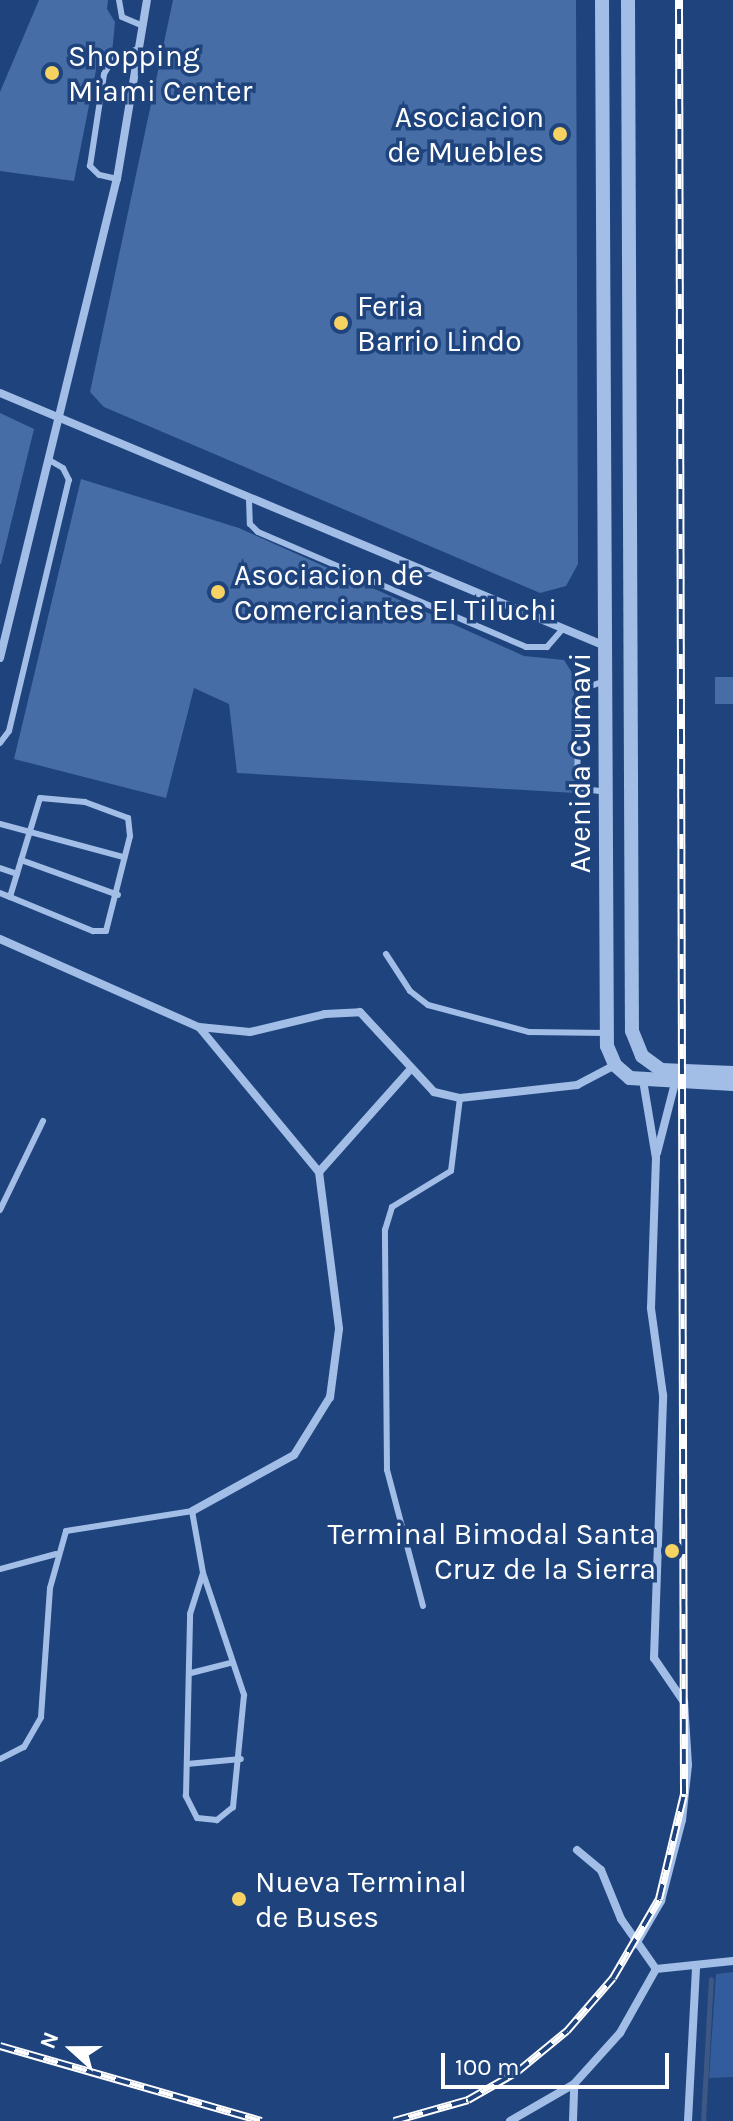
<!DOCTYPE html>
<style>
body{margin:0}
#map{position:relative;width:733px;height:2121px;overflow:hidden;background:#1f437d;font-family:Karla,sans-serif}
div>[style]{position:absolute}
[style*='--x']{left:calc(var(--x)*1px);top:calc(var(--y)*1px);width:calc(var(--w)*1px);rotate:calc(var(--a)*1deg)}
.green>*{inset:0;background:#325c9b}
.stream>*{height:5px;margin:-2.5px;padding:0 2.5px;transform-origin:2.5px;border-radius:2.5px;background:#3d5882}
.building>*{inset:0;background:#476da7;transform-origin:0 0}
.service>*{height:6px;margin:-3px;padding:0 3px;transform-origin:3px;border-radius:3px;background:#a2bee7}
.minor>*{height:8px;margin:-4px;padding:0 4px;transform-origin:4px;border-radius:4px;background:#a2bee7}
.tertiary>*{height:14px;margin:-7px;padding:0 7px;transform-origin:7px;border-radius:7px;background:#a2bee7}
.rail>*{height:8px;margin-top:-4px;transform-origin:0;background:repeating-linear-gradient(90deg,#1f437d 0 15px,#fff 0 30px);box-sizing:border-box;border-block:2px solid #fff}
.dots>*{width:22px;height:22px;translate:-50% -50%;box-sizing:border-box;border:4px solid #1f437d;border-radius:50%}
span{translate:-50% -50%;white-space:nowrap;text-align:center;line-height:1.15;-webkit-text-stroke:7px #1f437d;paint-order:stroke}
.poi-label{font-size:30px;color:#fff}
.left{translate:0 -50%;text-align:left}
.right{translate:-100% -50%;text-align:right}
.street-label{font-size:30px;color:#fff}
.north{position:absolute;left:32px;top:2009px;width:80px;height:80px;-webkit-text-stroke:6px #1f437d;paint-order:stroke;rotate:291deg;font-size:22px;font-weight:700;line-height:32px;text-align:center;color:#fff}
.north::after{content:'';display:block;margin:auto;width:28px;height:36px;background:#fff;clip-path:polygon(50% 0,100% 100%,50% 72%,0 100%)}
.scale{position:absolute;left:441px;top:2053px;width:228px;height:36px;box-sizing:border-box;border:4px solid #fff;border-top:0;padding-left:10px;font-size:24px;line-height:28px;white-space:nowrap;color:#fff;-webkit-text-stroke:6px #1f437d;paint-order:stroke}
</style>
<div id="map">
<div class="green">
<div style="clip-path:polygon(733px 1972px,733px 2077px,709px 2078px,716px 1974px)"></div>
</div>
<div class="stream">
<div style="--x:703;--y:2121;--w:142;--a:-86.8"></div>
</div>
<div class="building">
<div style="clip-path:polygon(39px 0,108px 0,107px 9px,115px 22px,112px 53px,99px 55px,74px 181px,0 171px,0 92px)"></div>
<div style="clip-path:polygon(173px 0,576px 0,578px 564px,566px 586px,540px 593px,104px 407px,90px 392px)"></div>
<div style="clip-path:polygon(0 413px,34px 429px,1px 564px,0 564px)"></div>
<div style="clip-path:polygon(81px 479px,239px 528px,524px 656px,564px 660px,574px 676px,575px 793px,237px 773px,229px 704px,194px 688px,166px 798px,14px 759px)"></div>
<div style="left:715px;top:677px;width:18px;height:27px"></div>
</div>
<div class="service">
<div style="--x:119;--y:0;--w:17;--a:80"></div>
<div style="--x:122;--y:17;--w:23;--a:23"></div>
<div style="--x:117;--y:179;--w:18;--a:-167"></div>
<div style="--x:99;--y:175;--w:13;--a:-135"></div>
<div style="--x:90;--y:166;--w:93;--a:-81.3"></div>
<div style="--x:104;--y:74;--w:17;--a:-59"></div>
<div style="--x:113;--y:59;--w:27;--a:-22"></div>
<div style="--x:249;--y:500;--w:24;--a:88"></div>
<div style="--x:250;--y:524;--w:11;--a:45"></div>
<div style="--x:258;--y:532;--w:292;--a:23.2"></div>
<div style="--x:526;--y:647;--w:21;--a:0"></div>
<div style="--x:547;--y:647;--w:21;--a:-49"></div>
<div style="--x:605;--y:681;--w:21;--a:161"></div>
<div style="--x:585;--y:688;--w:9;--a:131"></div>
<div style="--x:579;--y:695;--w:86;--a:91.3"></div>
<div style="--x:577;--y:781;--w:10;--a:53"></div>
<div style="--x:583;--y:789;--w:23;--a:7"></div>
<div style="--x:0;--y:743;--w:15;--a:-53"></div>
<div style="--x:9;--y:731;--w:258;--a:-76.6"></div>
<div style="--x:69;--y:480;--w:13;--a:-117"></div>
<div style="--x:63;--y:468;--w:14;--a:-150"></div>
<div style="--x:0;--y:824;--w:127;--a:15"></div>
<div style="--x:21;--y:860;--w:103;--a:19.8"></div>
<div style="--x:0;--y:868;--w:18;--a:19"></div>
<div style="--x:0;--y:893;--w:11;--a:22"></div>
<div style="--x:10;--y:897;--w:90;--a:22.3"></div>
<div style="--x:93;--y:931;--w:13;--a:0"></div>
<div style="--x:106;--y:931;--w:98;--a:-75.8"></div>
<div style="--x:130;--y:836;--w:18;--a:-96"></div>
<div style="--x:128;--y:818;--w:46;--a:-159.6"></div>
<div style="--x:85;--y:802;--w:45;--a:-174.9"></div>
<div style="--x:40;--y:798;--w:103;--a:106.9"></div>
<div style="--x:386;--y:954;--w:44;--a:57"></div>
<div style="--x:410;--y:991;--w:23;--a:38"></div>
<div style="--x:428;--y:1005;--w:105;--a:15"></div>
<div style="--x:529;--y:1032;--w:78;--a:0.7"></div>
<div style="--x:0;--y:1210;--w:99;--a:-64.2"></div>
<div style="--x:0;--y:1569;--w:58;--a:-15"></div>
<div style="--x:423;--y:1606;--w:141;--a:-104.8"></div>
<div style="--x:387;--y:1470;--w:240;--a:-90.5"></div>
<div style="--x:385;--y:1230;--w:24;--a:-73"></div>
<div style="--x:392;--y:1207;--w:69;--a:-31.4"></div>
<div style="--x:451;--y:1171;--w:74;--a:-83"></div>
<div style="--x:191;--y:1673;--w:40;--a:-14.4"></div>
<div style="--x:0;--y:1759;--w:27;--a:-27"></div>
<div style="--x:24;--y:1747;--w:34;--a:-60"></div>
<div style="--x:41;--y:1717;--w:129;--a:-86"></div>
<div style="--x:50;--y:1588;--w:59;--a:-74.3"></div>
<div style="--x:66;--y:1531;--w:128;--a:-9"></div>
<div style="--x:192;--y:1511;--w:63;--a:79.9"></div>
<div style="--x:203;--y:1573;--w:129;--a:71.4"></div>
<div style="--x:244;--y:1695;--w:113;--a:95.6"></div>
<div style="--x:233;--y:1807;--w:21;--a:141"></div>
<div style="--x:217;--y:1820;--w:20;--a:-174"></div>
<div style="--x:197;--y:1818;--w:25;--a:-117"></div>
<div style="--x:186;--y:1796;--w:182;--a:-88.7"></div>
<div style="--x:190;--y:1614;--w:43;--a:-72.4"></div>
<div style="--x:187;--y:1764;--w:54;--a:-5.3"></div>
</div>
<div class="minor">
<div style="--x:0;--y:393;--w:656;--a:22.69"></div>
<div style="--x:0;--y:658;--w:493;--a:-76.3"></div>
<div style="--x:117;--y:179;--w:181;--a:-80.5"></div>
<div style="--x:0;--y:939;--w:218;--a:23.9"></div>
<div style="--x:199;--y:1027;--w:188;--a:50.4"></div>
<div style="--x:319;--y:1172;--w:158;--a:82.7"></div>
<div style="--x:339;--y:1329;--w:69;--a:97.5"></div>
<div style="--x:330;--y:1397;--w:68;--a:121.8"></div>
<div style="--x:294;--y:1455;--w:116;--a:151.2"></div>
<div style="--x:199;--y:1027;--w:51;--a:5.6"></div>
<div style="--x:250;--y:1032;--w:77;--a:-13.5"></div>
<div style="--x:325;--y:1014;--w:35;--a:-3"></div>
<div style="--x:360;--y:1012;--w:109;--a:47.2"></div>
<div style="--x:434;--y:1092;--w:27;--a:13"></div>
<div style="--x:460;--y:1098;--w:118;--a:-6.3"></div>
<div style="--x:577;--y:1085;--w:43;--a:-27.8"></div>
<div style="--x:657;--y:1153;--w:72;--a:-75.6"></div>
<div style="--x:319;--y:1172;--w:135;--a:-48.3"></div>
<div style="--x:577;--y:1850;--w:31;--a:40"></div>
<div style="--x:601;--y:1870;--w:53;--a:67.8"></div>
<div style="--x:621;--y:1919;--w:61;--a:55"></div>
<div style="--x:656;--y:1969;--w:77;--a:-5.9"></div>
<div style="--x:636;--y:1944;--w:50;--a:-59.8"></div>
<div style="--x:661;--y:1901;--w:84;--a:-75.5"></div>
<div style="--x:682;--y:1820;--w:55;--a:-83.8"></div>
<div style="--x:688;--y:1765;--w:63;--a:-93.6"></div>
<div style="--x:684;--y:1702;--w:53;--a:-124.3"></div>
<div style="--x:654;--y:1658;--w:263;--a:-88"></div>
<div style="--x:663;--y:1395;--w:88;--a:-97.9"></div>
<div style="--x:651;--y:1308;--w:150;--a:-88.1"></div>
<div style="--x:656;--y:1158;--w:79;--a:-99.5"></div>
<div style="--x:510;--y:2121;--w:74;--a:-30"></div>
<div style="--x:574;--y:2084;--w:69;--a:-48"></div>
<div style="--x:620;--y:2033;--w:73;--a:-60.6"></div>
<div style="--x:573;--y:2121;--w:37;--a:-88"></div>
<div style="--x:688;--y:2121;--w:153;--a:-87"></div>
</div>
<div class="tertiary">
<div style="--x:602;--y:0;--w:1046;--a:89.73"></div>
<div style="--x:607;--y:1046;--w:21;--a:67"></div>
<div style="--x:615;--y:1065;--w:20;--a:41"></div>
<div style="--x:630;--y:1078;--w:103;--a:3.3"></div>
<div style="--x:628;--y:0;--w:1031;--a:89.78"></div>
<div style="--x:632;--y:1031;--w:27;--a:68"></div>
<div style="--x:642;--y:1056;--w:24;--a:36"></div>
<div style="--x:661;--y:1070;--w:72;--a:2.4"></div>
</div>
<div class="rail">
<div style="--x:0;--y:2046;--w:272;--a:16"></div>
<div style="--x:394;--y:2121;--w:77;--a:-15.8"></div>
<div style="--x:468;--y:2100;--w:56;--a:-29.7"></div>
<div style="--x:517;--y:2072;--w:65;--a:-39.4"></div>
<div style="--x:567;--y:2031;--w:70;--a:-49"></div>
<div style="--x:613;--y:1978;--w:91;--a:-59.8"></div>
<div style="--x:659;--y:1899;--w:108;--a:-76.6"></div>
<div style="--x:684;--y:1794;--w:1794;--a:-90.16"></div>
</div>
<div class="dots">
<div style="left:52px;top:73px;background:#f5d261"></div>
<div style="left:560px;top:134px;background:#f5d261"></div>
<div style="left:341px;top:323px;background:#f5d261"></div>
<div style="left:218px;top:592px;background:#f5d261"></div>
<div style="left:672px;top:1551px;background:#f5d261"></div>
<div style="left:239px;top:1899px;background:#f5d261"></div>
</div>
<div class="poi-label">
<span class="left" style="left:68px;top:73px">Shopping<br>Miami Center</span>
<span class="right" style="left:544px;top:134px">Asociacion<br>de Muebles</span>
<span class="left" style="left:357px;top:323px">Feria<br>Barrio Lindo</span>
<span class="left" style="left:234px;top:592px">Asociacion de<br>Comerciantes El Tiluchi</span>
<span class="right" style="left:656px;top:1551px">Terminal Bimodal Santa<br>Cruz de la Sierra</span>
<span class="left" style="left:255px;top:1899px">Nueva Terminal<br>de Buses</span>
</div>
<div class="street-label">
<span style="left:580px;top:763px;rotate:-90deg">Avenida Cumavi</span>
</div>
<div class="north">N</div>
<div class="scale">100 m</div>
</div>
